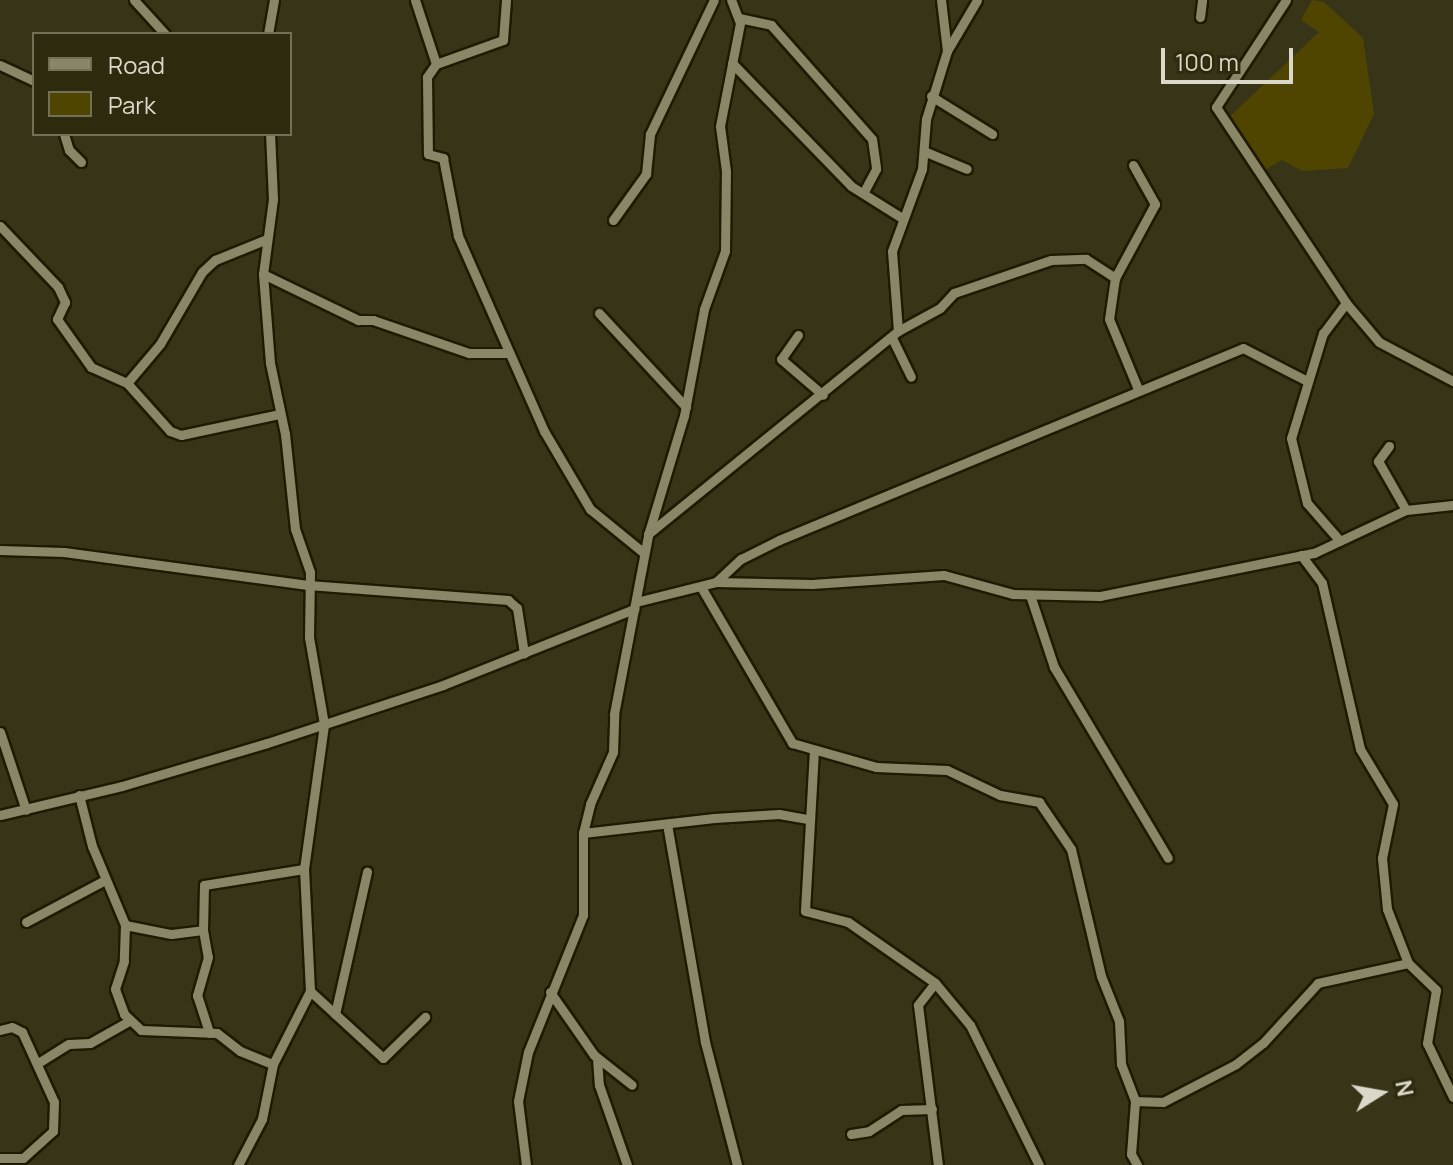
<!DOCTYPE html>
<style>
body{margin:0}
#map{position:relative;width:1453px;height:1165px;overflow:hidden;background:#383418;font-family:Manrope,sans-serif}
div>[style]{position:absolute}
[style*='--x']{left:calc(var(--x)*1px);top:calc(var(--y)*1px);width:calc(var(--w)*1px);rotate:calc(var(--a)*1deg)}
.green>*{inset:0;background:#4f4500}
.roads{filter:drop-shadow(2px 0 #1f1b02) drop-shadow(-2px 0 #1f1b02) drop-shadow(0 2px #1f1b02) drop-shadow(0 -2px #1f1b02)}
.street>*{height:9px;margin:-4.5px;padding:0 4.5px;transform-origin:4.5px;border-radius:4.5px;background:#8a8668}
span{translate:-50% -50%;white-space:nowrap;text-align:center;line-height:1.15;-webkit-text-stroke:8px #2e2a0e;paint-order:stroke}
.legend{position:absolute;left:32px;top:32px;width:260px;height:104px;box-sizing:border-box;background:#2e2a0e;border:2px solid #737058;margin:0;padding:10px 14px;list-style:none;font-size:24px;color:#dad8c8}
.legend li{display:flex;align-items:center;gap:16px;height:40px}
.legend b{width:40px;border:2px solid #737058}
.north{position:absolute;left:1341px;top:1053px;width:80px;height:80px;-webkit-text-stroke:6px #2e2a0e;paint-order:stroke;rotate:79deg;font-size:22px;font-weight:700;line-height:32px;text-align:center;color:#dad8c8}
.north::after{content:'';display:block;margin:auto;width:28px;height:36px;background:#dad8c8;clip-path:polygon(50% 0,100% 100%,50% 72%,0 100%)}
.scale{position:absolute;left:1161px;top:48px;width:132px;height:36px;box-sizing:border-box;border:4px solid #dad8c8;border-top:0;padding-left:10px;font-size:24px;line-height:28px;white-space:nowrap;color:#dad8c8;-webkit-text-stroke:6px #2e2a0e;paint-order:stroke}
</style>
<div id="map">
<div class="green">
<div style="clip-path:polygon(1312px 0,1324px 2px,1363px 38px,1374px 114px,1348px 168px,1302px 171px,1282px 160px,1255px 176px,1221px 125px,1319px 32px,1301px 20px)"></div>
</div>
<div class="roads">
<div class="street">
<div style="--x:134;--y:0;--w:46;--a:47.6"></div>
<div style="--x:415;--y:0;--w:67;--a:71.8"></div>
<div style="--x:436;--y:64;--w:16;--a:125"></div>
<div style="--x:427;--y:77;--w:77;--a:89.3"></div>
<div style="--x:428;--y:154;--w:16;--a:15"></div>
<div style="--x:443;--y:158;--w:79;--a:79.1"></div>
<div style="--x:458;--y:236;--w:213;--a:66.2"></div>
<div style="--x:544;--y:431;--w:91;--a:59.5"></div>
<div style="--x:590;--y:509;--w:70;--a:39.2"></div>
<div style="--x:1286;--y:0;--w:128;--a:123.2"></div>
<div style="--x:1216;--y:107;--w:235;--a:56.4"></div>
<div style="--x:1346;--y:303;--w:38;--a:127"></div>
<div style="--x:1323;--y:333;--w:110;--a:106.9"></div>
<div style="--x:1291;--y:438;--w:67;--a:76.2"></div>
<div style="--x:1307;--y:503;--w:50;--a:49"></div>
<div style="--x:1200;--y:17;--w:17;--a:-83"></div>
<div style="--x:739;--y:18;--w:33;--a:12"></div>
<div style="--x:771;--y:25;--w:152;--a:48.5"></div>
<div style="--x:872;--y:139;--w:30;--a:82"></div>
<div style="--x:876;--y:169;--w:27;--a:118"></div>
<div style="--x:268;--y:34;--w:35;--a:-80"></div>
<div style="--x:947;--y:51;--w:59;--a:-59.5"></div>
<div style="--x:732;--y:63;--w:171;--a:45.9"></div>
<div style="--x:851;--y:186;--w:60;--a:32.1"></div>
<div style="--x:436;--y:64;--w:71;--a:-19.7"></div>
<div style="--x:503;--y:40;--w:40;--a:-85.7"></div>
<div style="--x:0;--y:65;--w:38;--a:25"></div>
<div style="--x:931;--y:96;--w:72;--a:31.9"></div>
<div style="--x:64;--y:134;--w:17;--a:73"></div>
<div style="--x:69;--y:150;--w:17;--a:45"></div>
<div style="--x:926;--y:152;--w:44;--a:22.5"></div>
<div style="--x:1133;--y:165;--w:45;--a:60.6"></div>
<div style="--x:1155;--y:204;--w:84;--a:118.4"></div>
<div style="--x:1115;--y:278;--w:41;--a:98.3"></div>
<div style="--x:1109;--y:319;--w:76;--a:67.5"></div>
<div style="--x:613;--y:220;--w:57;--a:-54.3"></div>
<div style="--x:646;--y:174;--w:40;--a:-84.3"></div>
<div style="--x:650;--y:134;--w:148;--a:-64.5"></div>
<div style="--x:0;--y:226;--w:84;--a:46.4"></div>
<div style="--x:58;--y:287;--w:17;--a:65"></div>
<div style="--x:65;--y:302;--w:19;--a:115"></div>
<div style="--x:57;--y:319;--w:59;--a:54.7"></div>
<div style="--x:91;--y:367;--w:39;--a:24"></div>
<div style="--x:127;--y:383;--w:51;--a:-49.8"></div>
<div style="--x:160;--y:344;--w:83;--a:-59.7"></div>
<div style="--x:202;--y:272;--w:18;--a:-43"></div>
<div style="--x:215;--y:260;--w:56;--a:-22"></div>
<div style="--x:263;--y:274;--w:106;--a:25.8"></div>
<div style="--x:358;--y:320;--w:15;--a:0"></div>
<div style="--x:373;--y:320;--w:102;--a:19"></div>
<div style="--x:469;--y:353;--w:39;--a:0"></div>
<div style="--x:1346;--y:303;--w:51;--a:49.8"></div>
<div style="--x:1379;--y:342;--w:84;--a:27.8"></div>
<div style="--x:599;--y:313;--w:128;--a:47.2"></div>
<div style="--x:898;--y:331;--w:48;--a:-28.7"></div>
<div style="--x:940;--y:308;--w:21;--a:-47"></div>
<div style="--x:954;--y:293;--w:102;--a:-18.8"></div>
<div style="--x:1051;--y:260;--w:35;--a:-2"></div>
<div style="--x:1086;--y:259;--w:35;--a:33"></div>
<div style="--x:798;--y:335;--w:29;--a:125"></div>
<div style="--x:781;--y:359;--w:55;--a:40.6"></div>
<div style="--x:892;--y:338;--w:43;--a:64"></div>
<div style="--x:127;--y:383;--w:64;--a:48.1"></div>
<div style="--x:170;--y:431;--w:12;--a:20"></div>
<div style="--x:181;--y:435;--w:100;--a:-12.1"></div>
<div style="--x:1389;--y:446;--w:19;--a:126"></div>
<div style="--x:1378;--y:461;--w:56;--a:60.3"></div>
<div style="--x:648;--y:534;--w:322;--a:-39.1"></div>
<div style="--x:898;--y:331;--w:80;--a:-94.3"></div>
<div style="--x:892;--y:251;--w:87;--a:-69.9"></div>
<div style="--x:922;--y:169;--w:50;--a:-85.4"></div>
<div style="--x:926;--y:119;--w:71;--a:-72.8"></div>
<div style="--x:947;--y:51;--w:51;--a:-96.7"></div>
<div style="--x:0;--y:550;--w:64;--a:1.8"></div>
<div style="--x:64;--y:552;--w:246;--a:7.7"></div>
<div style="--x:308;--y:585;--w:201;--a:4.3"></div>
<div style="--x:508;--y:600;--w:12;--a:42"></div>
<div style="--x:517;--y:608;--w:46;--a:81.2"></div>
<div style="--x:1301;--y:555;--w:35;--a:53"></div>
<div style="--x:1322;--y:583;--w:170;--a:77.1"></div>
<div style="--x:1360;--y:749;--w:64;--a:59"></div>
<div style="--x:1393;--y:804;--w:55;--a:101.5"></div>
<div style="--x:1382;--y:858;--w:51;--a:84.4"></div>
<div style="--x:1387;--y:909;--w:58;--a:68.7"></div>
<div style="--x:1408;--y:963;--w:39;--a:44"></div>
<div style="--x:1436;--y:990;--w:54;--a:99.6"></div>
<div style="--x:1427;--y:1043;--w:60;--a:64.3"></div>
<div style="--x:716;--y:582;--w:34;--a:-43"></div>
<div style="--x:741;--y:559;--w:42;--a:-26.6"></div>
<div style="--x:779;--y:540;--w:502;--a:-22.48"></div>
<div style="--x:1243;--y:348;--w:70;--a:27.3"></div>
<div style="--x:701;--y:587;--w:181;--a:59.7"></div>
<div style="--x:792;--y:743;--w:87;--a:15.9"></div>
<div style="--x:876;--y:767;--w:71;--a:2.4"></div>
<div style="--x:947;--y:770;--w:59;--a:25.3"></div>
<div style="--x:1000;--y:795;--w:40;--a:10"></div>
<div style="--x:1039;--y:802;--w:57;--a:55.8"></div>
<div style="--x:1071;--y:849;--w:130;--a:76.7"></div>
<div style="--x:1101;--y:976;--w:48;--a:68.2"></div>
<div style="--x:1119;--y:1021;--w:43;--a:87.3"></div>
<div style="--x:1121;--y:1064;--w:40;--a:69"></div>
<div style="--x:1135;--y:1101;--w:53;--a:94.3"></div>
<div style="--x:1131;--y:1154;--w:13;--a:61"></div>
<div style="--x:1030;--y:595;--w:76;--a:71.6"></div>
<div style="--x:1054;--y:667;--w:222;--a:59.2"></div>
<div style="--x:636;--y:602;--w:82;--a:-14"></div>
<div style="--x:716;--y:582;--w:96;--a:1.2"></div>
<div style="--x:812;--y:584;--w:132;--a:-3.9"></div>
<div style="--x:944;--y:575;--w:72;--a:15.4"></div>
<div style="--x:1013;--y:594;--w:87;--a:1.3"></div>
<div style="--x:1100;--y:596;--w:218;--a:-11.4"></div>
<div style="--x:1314;--y:553;--w:102;--a:-25.1"></div>
<div style="--x:1406;--y:510;--w:47;--a:-6.1"></div>
<div style="--x:0;--y:732;--w:82;--a:71.6"></div>
<div style="--x:814;--y:750;--w:161;--a:93.2"></div>
<div style="--x:805;--y:911;--w:44;--a:14.3"></div>
<div style="--x:848;--y:922;--w:106;--a:35"></div>
<div style="--x:935;--y:983;--w:55;--a:50.2"></div>
<div style="--x:970;--y:1025;--w:156;--a:63.8"></div>
<div style="--x:79;--y:795;--w:53;--a:75.7"></div>
<div style="--x:92;--y:846;--w:86;--a:67.3"></div>
<div style="--x:125;--y:925;--w:36;--a:92"></div>
<div style="--x:124;--y:961;--w:29;--a:108"></div>
<div style="--x:115;--y:989;--w:27;--a:70"></div>
<div style="--x:124;--y:1014;--w:23;--a:43"></div>
<div style="--x:141;--y:1030;--w:76;--a:2.3"></div>
<div style="--x:217;--y:1033;--w:29;--a:38"></div>
<div style="--x:240;--y:1051;--w:35;--a:22"></div>
<div style="--x:0;--y:815;--w:125;--a:-13.4"></div>
<div style="--x:122;--y:786;--w:151;--a:-16.5"></div>
<div style="--x:267;--y:743;--w:185;--a:-18.2"></div>
<div style="--x:443;--y:685;--w:206;--a:-21.7"></div>
<div style="--x:667;--y:824;--w:221;--a:80.1"></div>
<div style="--x:705;--y:1042;--w:127;--a:75.4"></div>
<div style="--x:583;--y:833;--w:132;--a:-6.5"></div>
<div style="--x:714;--y:818;--w:65;--a:-3.5"></div>
<div style="--x:779;--y:814;--w:28;--a:10"></div>
<div style="--x:26;--y:922;--w:89;--a:-28"></div>
<div style="--x:125;--y:925;--w:47;--a:11.1"></div>
<div style="--x:171;--y:934;--w:32;--a:-7"></div>
<div style="--x:203;--y:930;--w:45;--a:-88.7"></div>
<div style="--x:204;--y:885;--w:101;--a:-9.1"></div>
<div style="--x:203;--y:930;--w:27;--a:80"></div>
<div style="--x:208;--y:957;--w:40;--a:106"></div>
<div style="--x:197;--y:995;--w:40;--a:72"></div>
<div style="--x:935;--y:983;--w:28;--a:128"></div>
<div style="--x:918;--y:1005;--w:161;--a:82.9"></div>
<div style="--x:310;--y:991;--w:99;--a:42.5"></div>
<div style="--x:383;--y:1058;--w:59;--a:-44.3"></div>
<div style="--x:550;--y:992;--w:77;--a:55.1"></div>
<div style="--x:594;--y:1055;--w:48;--a:38.3"></div>
<div style="--x:335;--y:1014;--w:146;--a:-77.3"></div>
<div style="--x:0;--y:1030;--w:12;--a:-14"></div>
<div style="--x:12;--y:1027;--w:11;--a:27"></div>
<div style="--x:22;--y:1032;--w:77;--a:65.4"></div>
<div style="--x:54;--y:1102;--w:29;--a:92"></div>
<div style="--x:53;--y:1131;--w:40;--a:138"></div>
<div style="--x:23;--y:1158;--w:23;--a:180"></div>
<div style="--x:597;--y:1058;--w:27;--a:86"></div>
<div style="--x:599;--y:1085;--w:85;--a:70.7"></div>
<div style="--x:38;--y:1063;--w:36;--a:-32"></div>
<div style="--x:69;--y:1044;--w:21;--a:-3"></div>
<div style="--x:90;--y:1043;--w:45;--a:-29.4"></div>
<div style="--x:1135;--y:1101;--w:28;--a:2"></div>
<div style="--x:1163;--y:1102;--w:82;--a:-27.5"></div>
<div style="--x:1236;--y:1064;--w:34;--a:-38"></div>
<div style="--x:1263;--y:1043;--w:81;--a:-47.5"></div>
<div style="--x:1318;--y:983;--w:92;--a:-12.5"></div>
<div style="--x:851;--y:1134;--w:18;--a:-9"></div>
<div style="--x:869;--y:1131;--w:38;--a:-33"></div>
<div style="--x:901;--y:1110;--w:31;--a:-2"></div>
<div style="--x:238;--y:1165;--w:52;--a:-62.4"></div>
<div style="--x:262;--y:1119;--w:56;--a:-78.7"></div>
<div style="--x:273;--y:1064;--w:82;--a:-63.1"></div>
<div style="--x:310;--y:991;--w:122;--a:-92.8"></div>
<div style="--x:304;--y:869;--w:146;--a:-82.1"></div>
<div style="--x:324;--y:724;--w:88;--a:-99.8"></div>
<div style="--x:309;--y:637;--w:65;--a:-89.1"></div>
<div style="--x:310;--y:572;--w:46;--a:-109.2"></div>
<div style="--x:295;--y:529;--w:96;--a:-96"></div>
<div style="--x:285;--y:434;--w:73;--a:-101.9"></div>
<div style="--x:270;--y:363;--w:89;--a:-94.5"></div>
<div style="--x:263;--y:274;--w:76;--a:-82.4"></div>
<div style="--x:273;--y:199;--w:65;--a:-92.6"></div>
<div style="--x:526;--y:1165;--w:64;--a:-97.1"></div>
<div style="--x:518;--y:1101;--w:50;--a:-78.5"></div>
<div style="--x:528;--y:1052;--w:148;--a:-68.1"></div>
<div style="--x:583;--y:915;--w:82;--a:-90"></div>
<div style="--x:583;--y:833;--w:30;--a:-76"></div>
<div style="--x:590;--y:804;--w:57;--a:-66.1"></div>
<div style="--x:613;--y:752;--w:38;--a:-88"></div>
<div style="--x:614;--y:714;--w:182;--a:-79.2"></div>
<div style="--x:648;--y:535;--w:124;--a:-73.2"></div>
<div style="--x:684;--y:416;--w:109;--a:-79.4"></div>
<div style="--x:704;--y:309;--w:62;--a:-70.1"></div>
<div style="--x:725;--y:251;--w:80;--a:-89.3"></div>
<div style="--x:726;--y:171;--w:45;--a:-97.6"></div>
<div style="--x:720;--y:126;--w:105;--a:-79"></div>
<div style="--x:740;--y:23;--w:25;--a:-111"></div>
</div>
</div>
<ul class="legend">
<li><b style="height:10px;background:#8a8668"></b>Road</li>
<li><b style="height:22px;background:#4f4500"></b>Park</li>
</ul>
<div class="north">N</div>
<div class="scale">100 m</div>
</div>
